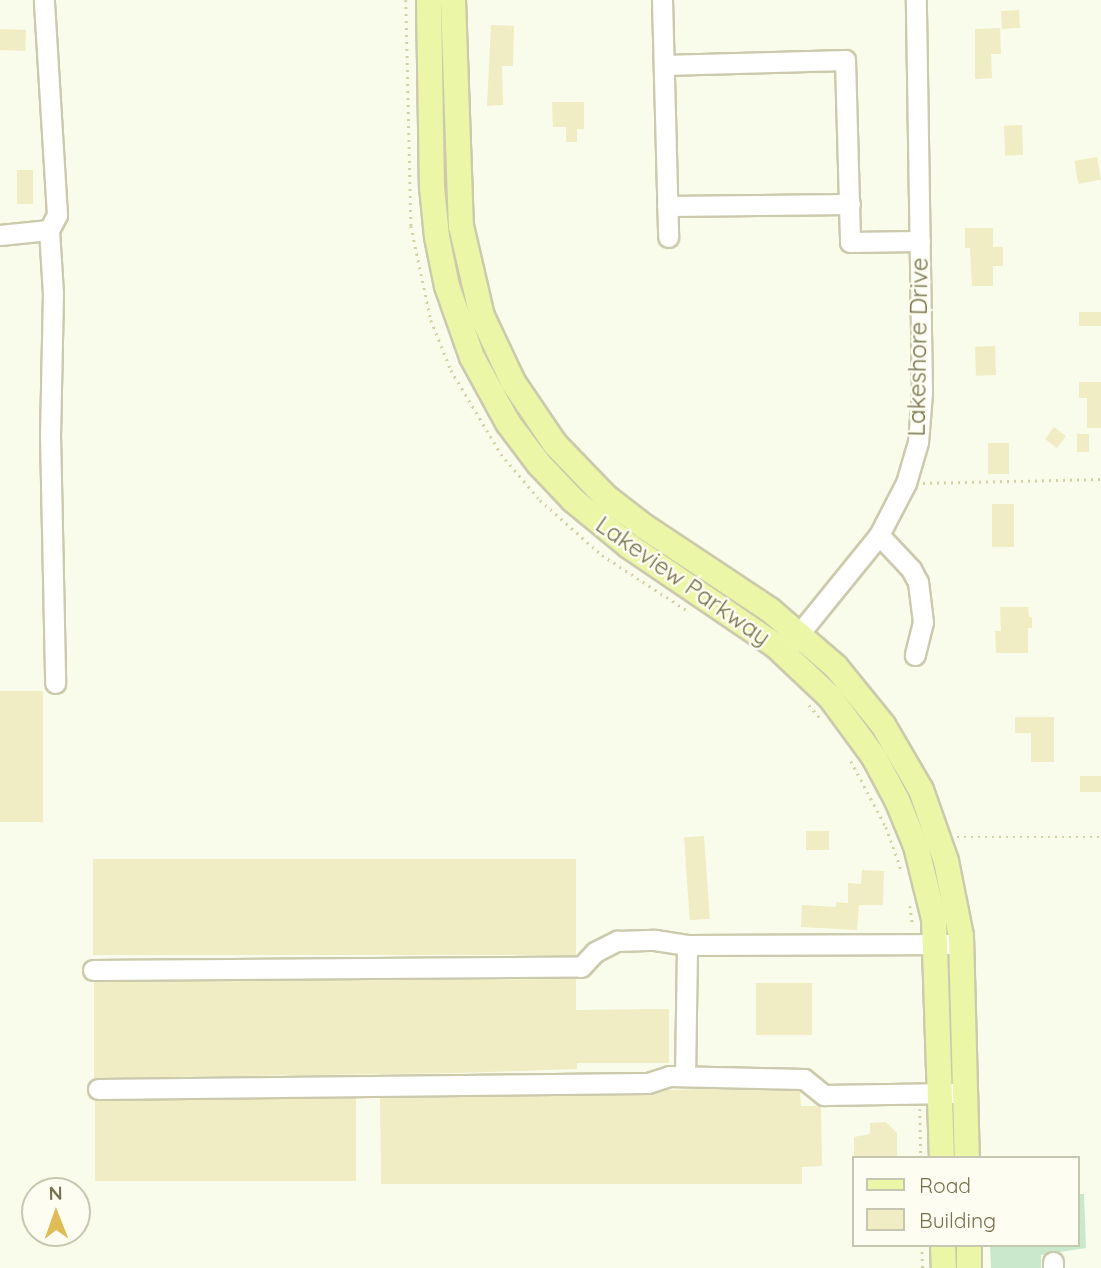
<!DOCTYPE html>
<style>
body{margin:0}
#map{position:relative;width:1101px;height:1268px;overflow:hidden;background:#f9fcea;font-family:Quicksand,sans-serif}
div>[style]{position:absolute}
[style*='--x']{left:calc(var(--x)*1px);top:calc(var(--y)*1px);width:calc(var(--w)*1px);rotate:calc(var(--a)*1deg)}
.green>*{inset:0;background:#c9e9cc}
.building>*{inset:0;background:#f0ecc3;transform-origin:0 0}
.path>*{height:2.5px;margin-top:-1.25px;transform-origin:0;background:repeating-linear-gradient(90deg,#d5d1a6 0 2px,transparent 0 7px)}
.roads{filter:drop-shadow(2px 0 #cccaad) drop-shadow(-2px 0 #cccaad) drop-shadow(0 2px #cccaad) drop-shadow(0 -2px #cccaad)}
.minor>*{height:19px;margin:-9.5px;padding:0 9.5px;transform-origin:9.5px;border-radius:9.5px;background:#fff}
.major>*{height:24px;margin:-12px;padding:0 12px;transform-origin:12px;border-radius:12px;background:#ebf6a7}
span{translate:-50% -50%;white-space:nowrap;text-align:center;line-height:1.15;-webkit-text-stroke:5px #fdfef1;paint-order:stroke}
.street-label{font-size:24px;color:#76714e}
.legend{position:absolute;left:852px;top:1156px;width:228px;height:91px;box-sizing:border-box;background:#fdfef1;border:2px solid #c7c6b0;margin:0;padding:9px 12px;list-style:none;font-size:21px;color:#76714e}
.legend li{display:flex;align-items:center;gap:14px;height:35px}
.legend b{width:35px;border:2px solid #c7c6b0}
.north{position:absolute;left:21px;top:1177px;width:70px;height:70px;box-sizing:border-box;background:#fdfef1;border:2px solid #c7c6b0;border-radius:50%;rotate:359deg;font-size:19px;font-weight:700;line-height:28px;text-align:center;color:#76714e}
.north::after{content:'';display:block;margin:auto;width:24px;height:32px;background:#dfbc56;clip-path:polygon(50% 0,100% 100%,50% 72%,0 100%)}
</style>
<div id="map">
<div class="green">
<div style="clip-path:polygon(1078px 1194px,1084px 1194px,1086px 1248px,1041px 1255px,1041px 1268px,991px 1268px,990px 1245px,1078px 1245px)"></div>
</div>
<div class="building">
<div style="left:1019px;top:10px;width:18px;height:18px;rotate:87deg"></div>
<div style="clip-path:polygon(491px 25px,514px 26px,513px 66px,502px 66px,503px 105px,487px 106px)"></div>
<div style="clip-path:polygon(1000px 28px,1001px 54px,991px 54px,992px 78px,975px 79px,975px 29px)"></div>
<div style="left:0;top:29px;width:26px;height:21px;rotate:2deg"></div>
<div style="clip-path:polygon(552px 102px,584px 102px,584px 129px,577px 129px,577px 142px,566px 142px,566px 127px,553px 127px)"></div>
<div style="left:1022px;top:125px;width:30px;height:18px;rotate:88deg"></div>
<div style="left:1097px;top:157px;width:23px;height:23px;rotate:80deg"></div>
<div style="left:17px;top:170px;width:16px;height:34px"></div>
<div style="clip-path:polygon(965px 228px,993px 228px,993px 247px,1003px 247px,1003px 266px,993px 266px,993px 286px,972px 286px,970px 248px,965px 248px)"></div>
<div style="left:1101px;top:312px;width:14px;height:22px;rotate:90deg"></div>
<div style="left:995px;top:346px;width:29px;height:20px;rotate:88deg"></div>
<div style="clip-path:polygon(1079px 382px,1101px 382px,1101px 428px,1087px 428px,1087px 398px,1079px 398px)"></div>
<div style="left:1054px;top:427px;width:15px;height:15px;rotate:37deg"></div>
<div style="left:1077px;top:434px;width:12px;height:18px"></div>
<div style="left:988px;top:443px;width:21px;height:31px"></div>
<div style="left:992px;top:504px;width:22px;height:43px"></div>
<div style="clip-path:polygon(1000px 607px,1028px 607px,1029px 617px,1032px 617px,1032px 628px,1028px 628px,1028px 653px,996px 653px,995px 631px,1001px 631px)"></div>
<div style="left:0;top:691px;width:43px;height:131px"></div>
<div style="clip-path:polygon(1015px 717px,1054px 717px,1054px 762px,1031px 762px,1031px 733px,1015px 733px)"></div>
<div style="left:1080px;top:776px;width:21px;height:16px"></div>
<div style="left:806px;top:831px;width:23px;height:19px"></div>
<div style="left:704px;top:836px;width:83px;height:20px;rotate:86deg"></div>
<div style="left:576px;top:859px;width:96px;height:483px;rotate:90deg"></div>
<div style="clip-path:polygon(862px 870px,884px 871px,883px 905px,859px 905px,857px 930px,801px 927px,802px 905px,836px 907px,836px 902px,848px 903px,848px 883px,861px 884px)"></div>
<div style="clip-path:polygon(576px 979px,576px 1010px,669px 1009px,669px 1063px,577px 1063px,577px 1069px,458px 1073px,94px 1078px,94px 982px)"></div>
<div style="left:756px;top:983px;width:56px;height:52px"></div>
<div style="clip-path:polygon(708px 1089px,800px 1091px,801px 1106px,821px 1106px,822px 1166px,802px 1167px,802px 1184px,381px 1184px,380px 1098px,648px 1095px,667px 1090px)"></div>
<div style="left:356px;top:1098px;width:83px;height:261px;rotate:90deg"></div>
<div style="clip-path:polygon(886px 1122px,897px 1133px,897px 1158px,854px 1158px,854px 1137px,870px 1134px,870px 1123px)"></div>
</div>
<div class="path">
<div style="--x:406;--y:0;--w:226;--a:88.7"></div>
<div style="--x:411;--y:226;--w:96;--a:78"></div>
<div style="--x:431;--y:320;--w:54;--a:68.2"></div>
<div style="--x:451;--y:370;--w:98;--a:59.2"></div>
<div style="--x:501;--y:454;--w:60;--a:49.7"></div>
<div style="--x:540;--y:500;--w:83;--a:41.6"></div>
<div style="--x:602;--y:555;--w:103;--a:33.1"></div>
<div style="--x:923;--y:483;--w:178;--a:-1.3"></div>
<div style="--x:809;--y:705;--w:18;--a:49"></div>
<div style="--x:851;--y:761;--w:75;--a:62.1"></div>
<div style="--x:886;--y:827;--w:48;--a:70.4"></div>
<div style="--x:957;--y:837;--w:144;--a:0"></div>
<div style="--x:910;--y:906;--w:21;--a:82"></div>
<div style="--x:920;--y:1109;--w:49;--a:88.8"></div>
<div style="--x:922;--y:1245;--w:23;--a:88"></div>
</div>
<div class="roads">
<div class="minor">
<div style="--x:662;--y:0;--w:237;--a:88.5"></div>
<div style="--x:664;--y:65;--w:181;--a:-1.6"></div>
<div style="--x:845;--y:60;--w:182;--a:88.4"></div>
<div style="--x:850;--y:242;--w:70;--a:-0.8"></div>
<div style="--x:667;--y:206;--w:183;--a:-0.6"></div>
<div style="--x:49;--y:230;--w:63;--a:86.4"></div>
<div style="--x:53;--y:293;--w:141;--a:91.2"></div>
<div style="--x:50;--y:434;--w:249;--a:88.8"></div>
<div style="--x:0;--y:235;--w:49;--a:-5.8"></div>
<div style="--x:49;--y:230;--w:17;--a:-62"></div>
<div style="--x:57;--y:215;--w:215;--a:-93.5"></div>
<div style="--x:879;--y:535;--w:47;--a:46.7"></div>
<div style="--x:911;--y:569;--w:15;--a:62"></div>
<div style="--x:918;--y:582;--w:40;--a:82.9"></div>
<div style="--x:923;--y:622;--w:34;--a:104"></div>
<div style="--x:790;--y:645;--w:141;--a:-51"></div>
<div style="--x:879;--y:535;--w:59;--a:-62.6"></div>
<div style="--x:906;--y:483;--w:43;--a:-73.7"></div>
<div style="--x:918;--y:442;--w:49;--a:-85.3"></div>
<div style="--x:922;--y:393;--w:393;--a:-90.9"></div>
<div style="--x:93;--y:970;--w:488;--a:-0.4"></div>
<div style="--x:581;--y:967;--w:21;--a:-47"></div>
<div style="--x:595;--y:952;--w:25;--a:-27"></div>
<div style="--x:617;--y:941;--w:38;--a:-2"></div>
<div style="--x:655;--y:940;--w:32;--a:9"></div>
<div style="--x:687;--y:945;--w:274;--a:-0.2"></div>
<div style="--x:685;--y:1076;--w:131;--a:-89.1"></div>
<div style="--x:98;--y:1089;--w:550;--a:-0.63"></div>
<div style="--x:648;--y:1083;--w:22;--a:-18"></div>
<div style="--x:669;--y:1076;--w:135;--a:1.3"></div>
<div style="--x:804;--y:1079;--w:26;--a:39"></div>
<div style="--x:824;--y:1095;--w:130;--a:-0.9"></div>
<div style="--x:1053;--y:1262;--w:6;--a:90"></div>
</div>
<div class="major">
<div style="--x:429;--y:0;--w:187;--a:89.1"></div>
<div style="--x:432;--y:187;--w:50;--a:84.3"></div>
<div style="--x:437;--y:237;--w:50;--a:78.5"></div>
<div style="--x:447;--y:286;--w:75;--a:70.6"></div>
<div style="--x:472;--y:357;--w:75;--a:61.4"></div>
<div style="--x:508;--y:423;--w:51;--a:52.9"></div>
<div style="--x:539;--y:464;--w:50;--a:46.6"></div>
<div style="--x:573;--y:500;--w:72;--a:39.4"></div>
<div style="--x:629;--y:546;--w:178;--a:34.2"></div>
<div style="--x:776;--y:646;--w:74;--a:43.4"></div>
<div style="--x:830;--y:697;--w:74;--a:53.7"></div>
<div style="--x:874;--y:757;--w:49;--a:61.9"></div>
<div style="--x:897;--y:800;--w:50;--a:67.6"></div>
<div style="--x:916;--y:846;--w:75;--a:76.1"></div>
<div style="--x:934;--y:919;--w:239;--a:88.1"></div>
<div style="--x:453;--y:0;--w:226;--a:88"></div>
<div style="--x:461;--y:226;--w:92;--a:76.9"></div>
<div style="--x:482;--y:316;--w:73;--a:64.8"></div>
<div style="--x:513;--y:382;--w:75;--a:55.9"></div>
<div style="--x:555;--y:444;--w:74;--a:46.1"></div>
<div style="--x:606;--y:497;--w:49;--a:37.6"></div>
<div style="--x:645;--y:527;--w:150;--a:33.6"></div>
<div style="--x:770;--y:610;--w:87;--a:40.8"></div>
<div style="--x:836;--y:667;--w:75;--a:51"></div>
<div style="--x:883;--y:725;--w:75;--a:59.7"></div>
<div style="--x:921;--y:790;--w:75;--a:70.6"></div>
<div style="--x:946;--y:861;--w:76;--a:78.7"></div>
<div style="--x:961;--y:936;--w:222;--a:88.5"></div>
<div style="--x:943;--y:1245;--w:23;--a:88"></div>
<div style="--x:969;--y:1245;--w:23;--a:90"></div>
</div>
</div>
<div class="street-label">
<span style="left:918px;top:347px;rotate:-89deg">Lakeshore Drive</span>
<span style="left:683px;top:581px;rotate:35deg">Lakeview Parkway</span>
</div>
<ul class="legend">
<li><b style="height:9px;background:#ebf6a7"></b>Road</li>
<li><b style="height:19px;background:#f0ecc3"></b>Building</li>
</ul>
<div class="north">N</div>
</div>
